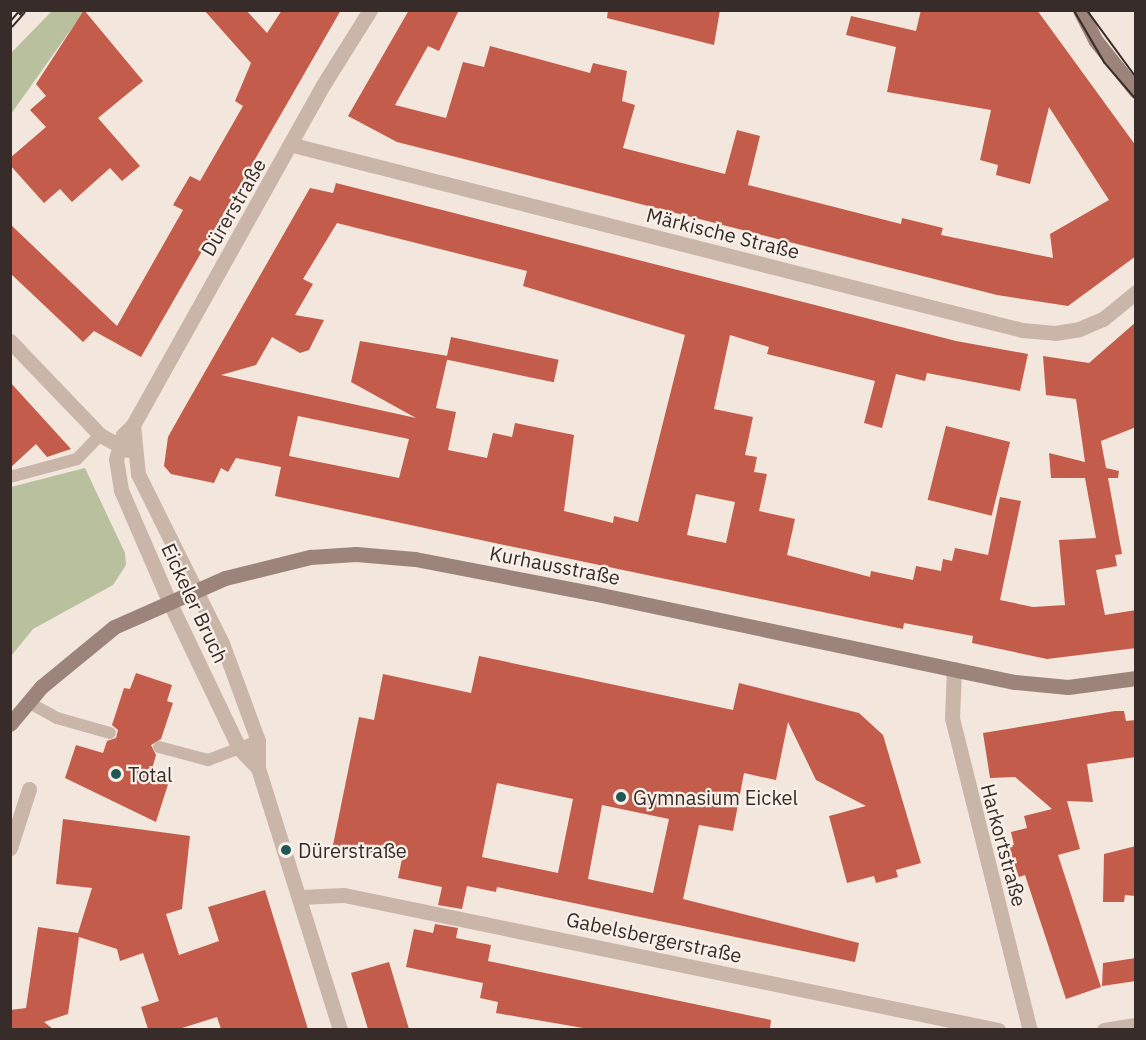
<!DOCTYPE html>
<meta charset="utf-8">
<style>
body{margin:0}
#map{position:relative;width:1146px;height:1040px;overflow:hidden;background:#f2e6dd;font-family:"IBM Plex Sans",sans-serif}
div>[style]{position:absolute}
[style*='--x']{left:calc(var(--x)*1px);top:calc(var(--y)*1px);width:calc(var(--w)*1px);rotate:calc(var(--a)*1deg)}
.green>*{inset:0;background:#b8c09d}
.building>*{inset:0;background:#c35c4a;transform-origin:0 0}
.lane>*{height:12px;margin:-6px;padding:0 6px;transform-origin:6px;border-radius:6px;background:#cab5a9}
.street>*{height:15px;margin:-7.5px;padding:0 7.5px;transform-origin:7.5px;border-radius:7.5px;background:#cab5a9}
.secondary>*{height:15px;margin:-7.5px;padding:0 7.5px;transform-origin:7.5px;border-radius:7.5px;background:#9d847a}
.tram>*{height:1.5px;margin:-0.75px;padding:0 0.75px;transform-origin:0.75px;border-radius:0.75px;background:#372c29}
.rail>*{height:7px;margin-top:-3.5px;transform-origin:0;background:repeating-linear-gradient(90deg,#f9f1e9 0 14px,#372c29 0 28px);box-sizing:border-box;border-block:2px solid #372c29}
.dots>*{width:16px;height:16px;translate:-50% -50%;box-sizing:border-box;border:3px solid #f9f1e9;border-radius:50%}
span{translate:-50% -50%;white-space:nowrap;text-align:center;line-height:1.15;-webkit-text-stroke:4.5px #f9f1e9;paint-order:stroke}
.street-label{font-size:20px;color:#372c29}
.poi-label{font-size:20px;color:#372c29}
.left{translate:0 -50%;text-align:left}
.frame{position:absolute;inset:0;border:12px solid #372c29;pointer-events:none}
</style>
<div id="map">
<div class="green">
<div style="clip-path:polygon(52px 11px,84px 11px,11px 114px,11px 53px)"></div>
<div style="clip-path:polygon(85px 468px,125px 553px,126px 565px,113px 585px,33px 629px,11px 656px,11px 487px)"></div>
</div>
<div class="building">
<div style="clip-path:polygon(84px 10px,143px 81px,98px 118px,140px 166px,122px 181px,110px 168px,72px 202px,60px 189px,44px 203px,10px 165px,10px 158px,46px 127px,30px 110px,46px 96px,36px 84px)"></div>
<div style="clip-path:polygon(204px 10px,246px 10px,267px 33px,282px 10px,341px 10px,141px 357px,94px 331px,83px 342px,10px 273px,10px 224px,117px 326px,183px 210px,173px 205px,190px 176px,200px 181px,243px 106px,235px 101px,251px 63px)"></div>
<div style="clip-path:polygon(409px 10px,459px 10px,439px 51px,428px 46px,395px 105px,446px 118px,463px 62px,484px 67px,490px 46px,590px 73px,593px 63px,627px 71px,622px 101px,635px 105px,623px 148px,725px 174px,737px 130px,760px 136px,748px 185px,901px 224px,902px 218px,943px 228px,941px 235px,1053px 258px,1050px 234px,1109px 200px,1049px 107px,1030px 184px,996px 175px,998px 165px,980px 160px,991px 110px,887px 92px,896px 47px,846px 35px,851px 16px,916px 31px,921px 10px,1037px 10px,1136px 146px,1136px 256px,1068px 306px,997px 295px,397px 142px,348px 116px)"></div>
<div style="clip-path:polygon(608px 10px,720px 10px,714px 45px,607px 18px)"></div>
<div style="clip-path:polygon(evenodd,336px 183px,956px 341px,1028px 354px,1020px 391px,927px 373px,925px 381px,896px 374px,882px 428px,864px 423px,875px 381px,767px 354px,769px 347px,730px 335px,714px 409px,753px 417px,745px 455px,757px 457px,754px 472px,767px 474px,759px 511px,795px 519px,787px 555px,870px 577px,871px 571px,913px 580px,916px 566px,941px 571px,943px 559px,952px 561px,955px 548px,988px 555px,1000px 497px,1021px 501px,1000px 600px,1033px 607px,1065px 605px,1059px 540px,1096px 538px,1085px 478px,1051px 478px,1049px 453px,1085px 462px,1076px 399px,1046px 395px,1043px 356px,1089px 363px,1136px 322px,1136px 427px,1101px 441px,1106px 468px,1119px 471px,1118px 478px,1108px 478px,1122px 554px,1115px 555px,1117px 566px,1096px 570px,1105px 615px,1136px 610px,1136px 648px,1047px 659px,972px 643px,973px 636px,904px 623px,903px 629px,490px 542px,275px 496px,281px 467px,236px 458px,228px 472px,221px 468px,214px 483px,171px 474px,164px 466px,168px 437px,182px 412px,310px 188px,333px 193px,336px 183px,337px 223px,527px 271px,523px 286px,685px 335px,638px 522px,614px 516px,613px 523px,564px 511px,574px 435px,515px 423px,512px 437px,493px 433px,487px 458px,448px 450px,456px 412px,436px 408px,448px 356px,360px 341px,351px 382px,416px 418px,221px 375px,256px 365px,272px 337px,300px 353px,309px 350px,324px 320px,295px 315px,313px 284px,303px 279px,337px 223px,336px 183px,298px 416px,409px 439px,399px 478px,289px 456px,298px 416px,336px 183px,696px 494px,735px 502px,726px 543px,687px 535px,696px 494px)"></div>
<div style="left:451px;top:337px;width:110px;height:23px;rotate:12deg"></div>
<div style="clip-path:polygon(10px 382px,71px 449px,47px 457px,36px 444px,10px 468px)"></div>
<div style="left:946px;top:426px;width:66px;height:76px;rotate:14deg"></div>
<div style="clip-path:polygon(evenodd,479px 656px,733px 710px,739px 683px,859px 713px,883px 735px,921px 863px,896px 870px,898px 877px,876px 883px,874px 876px,847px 883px,829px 816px,866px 806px,816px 780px,788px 722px,776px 780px,744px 773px,733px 831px,699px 825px,683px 899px,859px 943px,855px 962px,497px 887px,496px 892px,467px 886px,462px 909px,438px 905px,442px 887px,398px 878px,402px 859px,333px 845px,359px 717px,374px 720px,383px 674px,471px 693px,479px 656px,497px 783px,573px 799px,558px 873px,482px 857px,497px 783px,479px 656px,602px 805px,669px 819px,653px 893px,588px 879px,602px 805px)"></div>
<div style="clip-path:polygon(136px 673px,172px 685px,167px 701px,173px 703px,161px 739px,151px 745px,156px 755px,152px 769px,171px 775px,156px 822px,65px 778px,76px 745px,103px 753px,107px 741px,116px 738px,118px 730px,112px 725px,124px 688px,130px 689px)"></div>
<div style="clip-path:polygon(1115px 711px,1124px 711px,1126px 721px,1136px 720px,1136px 757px,1087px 764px,1093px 802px,1067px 801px,1080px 849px,1058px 855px,1101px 987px,1066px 999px,1025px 875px,1019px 877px,1008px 845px,1014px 845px,1011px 832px,1027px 828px,1024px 816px,1052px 809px,1015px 777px,990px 778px,983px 733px)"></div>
<div style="clip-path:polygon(63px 819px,190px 836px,182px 909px,166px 914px,179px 955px,219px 941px,208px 907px,265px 890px,308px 1029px,221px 1029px,217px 1017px,179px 1029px,148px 1029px,141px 1007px,159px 1001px,143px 953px,120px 961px,117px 949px,79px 937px,68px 1014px,44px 1022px,53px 1029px,10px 1029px,10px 1010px,26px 1008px,38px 927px,78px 933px,92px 888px,56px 884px)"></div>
<div style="clip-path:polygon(1136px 846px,1136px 896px,1125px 895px,1124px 902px,1103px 902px,1104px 854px)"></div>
<div style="clip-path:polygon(435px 924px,458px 928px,456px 938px,491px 945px,488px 961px,771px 1020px,770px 1029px,589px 1029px,496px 1013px,498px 1002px,480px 998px,483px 983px,406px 967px,414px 929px,433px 933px)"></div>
<div style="clip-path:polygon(1136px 958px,1136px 981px,1102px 986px,1103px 963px)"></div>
<div style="clip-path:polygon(389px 962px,409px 1029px,368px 1029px,351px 973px)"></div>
</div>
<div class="lane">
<div style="--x:10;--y:477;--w:69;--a:-15"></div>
<div style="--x:77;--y:459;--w:33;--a:-46"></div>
<div style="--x:28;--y:702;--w:33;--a:29"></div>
<div style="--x:57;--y:718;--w:55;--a:15.8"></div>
<div style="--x:159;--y:747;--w:51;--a:14.9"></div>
<div style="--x:208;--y:760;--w:53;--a:-20.8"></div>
</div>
<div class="street">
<div style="--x:293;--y:145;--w:752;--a:14.24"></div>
<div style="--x:1022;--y:330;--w:33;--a:5"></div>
<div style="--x:1055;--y:333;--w:24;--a:-9"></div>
<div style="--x:1079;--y:329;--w:26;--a:-23"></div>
<div style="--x:1103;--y:319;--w:43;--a:-39.3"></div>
<div style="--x:10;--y:341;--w:130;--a:46.2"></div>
<div style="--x:100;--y:435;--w:32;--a:28"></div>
<div style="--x:133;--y:425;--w:49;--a:84.2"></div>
<div style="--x:138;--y:474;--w:189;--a:63.6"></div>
<div style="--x:222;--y:643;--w:104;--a:69.8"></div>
<div style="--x:258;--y:741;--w:27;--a:90"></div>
<div style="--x:258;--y:768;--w:275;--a:72.6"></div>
<div style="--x:954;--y:669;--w:49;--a:92.3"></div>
<div style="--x:952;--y:718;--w:322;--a:76"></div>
<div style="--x:258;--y:768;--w:28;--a:-134"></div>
<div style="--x:239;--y:748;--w:163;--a:-115.5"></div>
<div style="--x:169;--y:601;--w:121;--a:-113.4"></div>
<div style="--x:121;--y:490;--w:31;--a:-99"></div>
<div style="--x:116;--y:459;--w:25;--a:-74"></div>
<div style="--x:123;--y:435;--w:14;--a:-45"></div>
<div style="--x:133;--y:425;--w:389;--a:-60.8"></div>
<div style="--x:323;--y:85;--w:89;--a:-57.9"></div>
<div style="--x:10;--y:848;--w:62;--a:-72.1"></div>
<div style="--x:300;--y:897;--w:44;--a:-2.6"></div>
<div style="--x:344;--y:895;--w:668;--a:11.66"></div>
<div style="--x:1104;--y:1030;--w:32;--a:-9"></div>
</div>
<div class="secondary">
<div style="--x:1080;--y:10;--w:35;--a:63"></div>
<div style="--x:1096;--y:41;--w:64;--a:51.3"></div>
<div style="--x:10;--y:724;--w:48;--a:-50"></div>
<div style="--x:41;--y:687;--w:94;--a:-39.4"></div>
<div style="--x:114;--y:627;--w:121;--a:-23.8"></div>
<div style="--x:225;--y:578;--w:88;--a:-13.9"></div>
<div style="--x:310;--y:557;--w:46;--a:-3.7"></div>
<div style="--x:356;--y:554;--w:59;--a:4.8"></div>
<div style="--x:415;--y:559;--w:180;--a:10.9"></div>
<div style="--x:592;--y:593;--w:432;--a:11.9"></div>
<div style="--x:1015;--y:682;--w:53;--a:5.4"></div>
<div style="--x:1068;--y:687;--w:69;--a:-7.5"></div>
</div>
<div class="tram">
<div style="--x:1074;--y:10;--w:61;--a:59.7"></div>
<div style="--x:1105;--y:63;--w:48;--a:49.3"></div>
<div style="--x:1087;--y:10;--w:83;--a:53.8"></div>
</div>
<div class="rail">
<div style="--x:10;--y:25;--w:20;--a:-49"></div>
</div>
<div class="dots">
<div style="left:116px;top:774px;background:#1f5756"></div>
<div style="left:621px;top:797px;background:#1f5756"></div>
<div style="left:286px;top:850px;background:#1f5756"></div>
</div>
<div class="street-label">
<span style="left:233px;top:207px;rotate:-60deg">Dürerstraße</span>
<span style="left:723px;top:233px;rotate:14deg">Märkische Straße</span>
<span style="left:555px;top:565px;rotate:11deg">Kurhausstraße</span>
<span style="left:195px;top:603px;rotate:65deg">Eickeler Bruch</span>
<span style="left:1004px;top:845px;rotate:75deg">Harkortstraße</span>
<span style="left:654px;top:937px;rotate:12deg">Gabelsbergerstraße</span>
</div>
<div class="poi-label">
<span class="left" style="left:128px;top:774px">Total</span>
<span class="left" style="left:633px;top:797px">Gymnasium Eickel</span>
<span class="left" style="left:298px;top:850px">Dürerstraße</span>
</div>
<div class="frame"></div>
</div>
